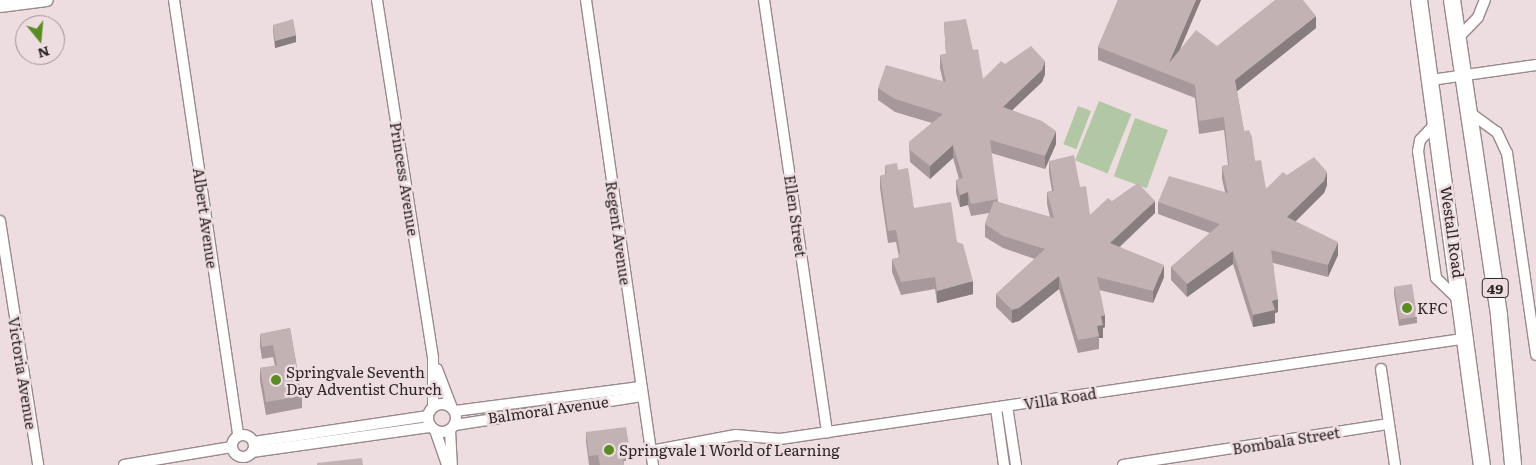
<!DOCTYPE html>
<style>
body{margin:0}
#map{position:relative;width:1536px;height:465px;overflow:hidden;background:#eedde0;font-family:Literata,serif}
div>[style]{position:absolute}
[style*='--x']{left:calc(var(--x)*1px);top:calc(var(--y)*1px);width:calc(var(--w)*1px);rotate:calc(var(--a)*1deg)}
.green>*{inset:0;background:#b2c7a3;transform-origin:0 0}
.roads{filter:drop-shadow(1px 0 #98898b) drop-shadow(-1px 0 #98898b) drop-shadow(0 1px #98898b) drop-shadow(0 -1px #98898b)}
.minor>*{height:10px;margin:-5px;padding:0 5px;transform-origin:5px;border-radius:5px;background:#fff}
.minor>.ring{margin:-5px;padding:0;box-sizing:content-box;background:none;border:10px solid #fff;border-radius:50%}
.tertiary>*{height:12px;margin:-6px;padding:0 6px;transform-origin:6px;border-radius:6px;background:#fff}
.primary>*{height:16px;margin:-8px;padding:0 8px;transform-origin:8px;border-radius:8px;background:#fff}
.wall>*{inset:0;background:#a7999b}
.shaded-wall>*{inset:0;background:#887d7e}
.building>*{inset:0;background:#c2b2b4;transform-origin:0 0}
.dots>*{width:14px;height:14px;translate:-50% -50%;box-sizing:border-box;border:2px solid #eedde0;border-radius:50%}
span{translate:-50% -50%;white-space:nowrap;text-align:center;line-height:1.15;-webkit-text-stroke:5px #eedde0;paint-order:stroke}
.shield-label span{padding:1px 4px;background:#eedde0;border:1px solid;border-radius:4px;-webkit-text-stroke-width:0}
.shield-label{font-size:14px;color:#2c2627;font-weight:700}
.street-label{font-size:15px;color:#2c2627}
.poi-label{font-size:15px;color:#2c2627}
.left{translate:0 -50%;text-align:left}
.north{position:absolute;left:15px;top:15px;width:50px;height:50px;box-sizing:border-box;background:#eedde0;border:1px solid #a09496;border-radius:50%;rotate:163deg;font-size:14px;font-weight:700;line-height:20px;text-align:center;color:#2c2627}
.north::after{content:'';display:block;margin:auto;width:18px;height:22px;background:#598c25;clip-path:polygon(50% 0,100% 100%,50% 72%,0 100%)}
</style>
<div id="map">
<div class="green">
<div style="left:1099px;top:101px;width:35px;height:64px;rotate:22deg"></div>
<div style="left:1078px;top:106px;width:14px;height:41px;rotate:21deg"></div>
<div style="left:1135px;top:118px;width:35px;height:62px;rotate:20deg"></div>
</div>
<div class="roads">
<div class="minor">
<div style="--x:174;--y:0;--w:440;--a:81.6"></div>
<div style="--x:377;--y:0;--w:362;--a:81.1"></div>
<div style="--x:433;--y:358;--w:49;--a:90"></div>
<div style="--x:586;--y:0;--w:470;--a:81.8"></div>
<div style="--x:764;--y:0;--w:437;--a:81.7"></div>
<div style="--x:1457;--y:39;--w:30;--a:-46"></div>
<div style="--x:1478;--y:17;--w:18;--a:-68"></div>
<div style="--x:1431;--y:80;--w:106;--a:-8.1"></div>
<div style="--x:1469;--y:112;--w:34;--a:36"></div>
<div style="--x:1497;--y:132;--w:23;--a:65"></div>
<div style="--x:1507;--y:153;--w:204;--a:81.8"></div>
<div style="--x:1437;--y:122;--w:25;--a:133"></div>
<div style="--x:1420;--y:140;--w:11;--a:100"></div>
<div style="--x:1418;--y:151;--w:128;--a:81.9"></div>
<div style="--x:1436;--y:278;--w:32;--a:44"></div>
<div style="--x:0;--y:221;--w:247;--a:81.1"></div>
<div style="--x:437;--y:369;--w:40;--a:69"></div>
<div style="--x:1381;--y:369;--w:97;--a:81.7"></div>
<div class="ring" style="left:428px;top:404px;width:18px;height:18px"></div>
<div style="--x:1007;--y:406;--w:60;--a:81.3"></div>
<div style="--x:996;--y:408;--w:58;--a:82"></div>
<div style="--x:455;--y:411;--w:188;--a:-7.4"></div>
<div style="--x:455;--y:425;--w:189;--a:-8.8"></div>
<div style="--x:435;--y:430;--w:37;--a:71"></div>
<div style="--x:450;--y:430;--w:35;--a:87"></div>
<div class="ring" style="left:232px;top:435px;width:12px;height:12px"></div>
<div style="--x:254;--y:442;--w:176;--a:-8.5"></div>
<div style="--x:651;--y:451;--w:86;--a:-10.7"></div>
<div style="--x:736;--y:435;--w:44;--a:5.2"></div>
<div style="--x:780;--y:439;--w:695;--a:-8.35"></div>
<div style="--x:252;--y:452;--w:181;--a:-8"></div>
<div style="--x:124;--y:465;--w:109;--a:-9.5"></div>
<div style="--x:1123;--y:465;--w:269;--a:-8.8"></div>
</div>
<div class="tertiary">
<div style="--x:0;--y:6;--w:47;--a:-7.3"></div>
</div>
<div class="primary">
<div style="--x:1419;--y:0;--w:469;--a:82.3"></div>
<div style="--x:1452;--y:0;--w:319;--a:81.5"></div>
<div style="--x:1499;--y:316;--w:150;--a:84.6"></div>
</div>
</div>
<div class="wall">
<div style="clip-path:polygon(1118px 0,1201px 0,1180px 49px,1217px 46px,1316px 28px,1237px 91px,1244px 131px,1266px 189px,1287px 175px,1327px 185px,1324px 193px,1295px 221px,1338px 255px,1328px 277px,1273px 263px,1278px 312px,1275px 313px,1275px 323px,1253px 327px,1233px 264px,1187px 297px,1171px 280px,1171px 267px,1210px 233px,1158px 214px,1158px 202px,1225px 192px,1222px 179px,1222px 166px,1228px 165px,1224px 130px,1199px 134px,1195px 98px,1098px 60px,1098px 47px)"></div>
<div style="clip-path:polygon(944px 22px,973px 50px,983px 79px,1005px 64px,1045px 74px,1042px 82px,1012px 110px,1056px 144px,1045px 169px,991px 153px,998px 202px,1050px 217px,1047px 204px,1047px 192px,1052px 191px,1049px 173px,1049px 161px,1080px 187px,1090px 215px,1112px 201px,1155px 213px,1120px 247px,1164px 277px,1153px 303px,1099px 290px,1105px 327px,1103px 328px,1103px 338px,1099px 338px,1099px 349px,1078px 353px,1059px 289px,1019px 321px,1012px 323px,996px 307px,996px 294px,1035px 259px,1003px 248px,985px 237px,985px 224px,989px 213px,971px 216px,968px 205px,960px 207px,956px 193px,956px 180px,959px 179px,953px 158px,930px 179px,910px 162px,909px 142px,932px 123px,895px 112px,878px 100px,878px 88px,943px 81px,940px 68px,940px 55px,946px 54px)"></div>
<div style="clip-path:polygon(273px 25px,296px 42px,275px 48px,273px 31px)"></div>
<div style="clip-path:polygon(885px 165px,898px 170px,914px 208px,957px 242px,973px 294px,937px 303px,935px 289px,901px 295px,892px 272px,892px 259px,898px 258px,899px 257px,896px 242px,888px 243px,880px 188px,880px 176px,885px 175px)"></div>
<div style="clip-path:polygon(1394px 287px,1417px 317px,1417px 323px,1399px 326px,1394px 294px)"></div>
<div style="clip-path:polygon(290px 328px,302px 396px,302px 408px,266px 415px,260px 381px,260px 368px,275px 366px,273px 357px,262px 359px,260px 346px,260px 334px)"></div>
<div style="clip-path:polygon(586px 432px,630px 451px,630px 461px,624px 461px,624px 465px,589px 465px,586px 442px)"></div>
</div>
<div class="shaded-wall">
<div style="clip-path:polygon(1196px 0,1201px 0,1169px 75px,1169px 63px)"></div>
<div style="clip-path:polygon(1316px 16px,1316px 28px,1235px 93px,1235px 80px)"></div>
<div style="clip-path:polygon(296px 35px,296px 42px,275px 48px,275px 41px)"></div>
<div style="clip-path:polygon(1045px 61px,1045px 74px,1042px 82px,1003px 119px,1003px 107px)"></div>
<div style="clip-path:polygon(1056px 131px,1056px 144px,1045px 169px,1045px 156px)"></div>
<div style="clip-path:polygon(953px 145px,953px 158px,930px 179px,930px 166px)"></div>
<div style="clip-path:polygon(1327px 172px,1327px 185px,1324px 193px,1287px 230px,1287px 217px)"></div>
<div style="clip-path:polygon(968px 192px,968px 205px,960px 207px,960px 195px)"></div>
<div style="clip-path:polygon(1155px 201px,1155px 213px,1110px 255px,1110px 243px)"></div>
<div style="clip-path:polygon(1338px 242px,1338px 255px,1328px 277px,1328px 265px)"></div>
<div style="clip-path:polygon(1233px 251px,1233px 264px,1187px 297px,1187px 284px)"></div>
<div style="clip-path:polygon(1164px 265px,1164px 277px,1153px 303px,1153px 291px)"></div>
<div style="clip-path:polygon(1059px 276px,1059px 289px,1019px 321px,1012px 323px,1012px 310px)"></div>
<div style="clip-path:polygon(973px 281px,973px 294px,937px 303px,937px 291px)"></div>
<div style="clip-path:polygon(1278px 299px,1278px 312px,1275px 313px,1275px 323px,1253px 327px,1253px 315px,1272px 301px)"></div>
<div style="clip-path:polygon(1105px 315px,1105px 327px,1103px 328px,1103px 338px,1099px 338px,1097px 326px,1101px 316px)"></div>
</div>
<div class="building">
<div style="clip-path:polygon(1118px 0,1196px 0,1169px 63px,1196px 30px,1217px 46px,1275px 0,1303px 0,1316px 16px,1235px 80px,1244px 131px,1249px 130px,1252px 137px,1255px 161px,1261px 160px,1266px 189px,1283px 172px,1287px 175px,1314px 157px,1327px 172px,1324px 181px,1287px 217px,1338px 242px,1328px 265px,1271px 250px,1278px 299px,1272px 301px,1275px 310px,1253px 315px,1233px 251px,1187px 284px,1171px 267px,1220px 224px,1158px 202px,1169px 176px,1228px 193px,1222px 166px,1229px 165px,1224px 117px,1199px 121px,1195px 85px,1098px 47px)"></div>
<div style="clip-path:polygon(293px 19px,296px 35px,275px 41px,273px 25px)"></div>
<div style="clip-path:polygon(966px 19px,973px 50px,978px 49px,983px 79px,1001px 61px,1005px 64px,1031px 46px,1045px 61px,1042px 70px,1003px 107px,1042px 121px,1056px 131px,1045px 156px,990px 140px,998px 199px,971px 204px,968px 192px,960px 195px,956px 180px,963px 178px,953px 145px,930px 166px,910px 150px,909px 142px,943px 114px,895px 99px,878px 88px,886px 65px,946px 82px,940px 55px,946px 54px,944px 22px)"></div>
<div style="clip-path:polygon(1074px 155px,1080px 187px,1086px 186px,1090px 215px,1108px 198px,1112px 201px,1138px 183px,1155px 201px,1110px 243px,1164px 265px,1153px 291px,1097px 277px,1105px 315px,1101px 316px,1103px 325px,1097px 326px,1099px 336px,1078px 340px,1059px 276px,1019px 308px,1012px 310px,996px 294px,1045px 249px,1003px 236px,985px 224px,994px 201px,1054px 218px,1047px 192px,1054px 191px,1049px 161px)"></div>
<div style="clip-path:polygon(897px 163px,898px 170px,908px 168px,914px 208px,951px 202px,957px 242px,963px 244px,973px 281px,937px 291px,935px 277px,901px 282px,892px 259px,898px 258px,900px 251px,896px 230px,888px 231px,880px 176px,886px 174px,885px 165px)"></div>
<div style="left:1412px;top:284px;width:33px;height:18px;rotate:81deg"></div>
<div style="clip-path:polygon(290px 328px,302px 396px,266px 402px,260px 368px,277px 365px,273px 345px,262px 347px,260px 334px)"></div>
<div style="clip-path:polygon(626px 427px,630px 451px,622px 452px,624px 465px,600px 465px,598px 455px,589px 456px,586px 432px)"></div>
<div style="clip-path:polygon(362px 458px,363px 465px,317px 465px,317px 463px)"></div>
</div>
<div class="dots">
<div style="left:1407px;top:308px;background:#598c25"></div>
<div style="left:276px;top:380px;background:#598c25"></div>
<div style="left:609px;top:450px;background:#598c25"></div>
</div>
<div class="shield-label">
<span style="left:1495px;top:288px">49</span>
</div>
<div class="street-label">
<span style="left:405px;top:179px;rotate:81deg">Princess Avenue</span>
<span style="left:796px;top:216px;rotate:82deg">Ellen Street</span>
<span style="left:206px;top:218px;rotate:82deg">Albert Avenue</span>
<span style="left:1453px;top:232px;rotate:82deg">Westall Road</span>
<span style="left:619px;top:233px;rotate:82deg">Regent Avenue</span>
<span style="left:23px;top:373px;rotate:81deg">Victoria Avenue</span>
<span style="left:1060px;top:398px;rotate:-9deg">Villa Road</span>
<span style="left:548px;top:409px;rotate:-8deg">Balmoral Avenue</span>
<span style="left:1286px;top:440px;rotate:-9deg">Bombala Street</span>
</div>
<div class="poi-label">
<span class="left" style="left:1417px;top:308px">KFC</span>
<span class="left" style="left:286px;top:380px">Springvale Seventh<br>Day Adventist Church</span>
<span class="left" style="left:619px;top:450px">Springvale 1 World of Learning</span>
</div>
<div class="north">N</div>
</div>
